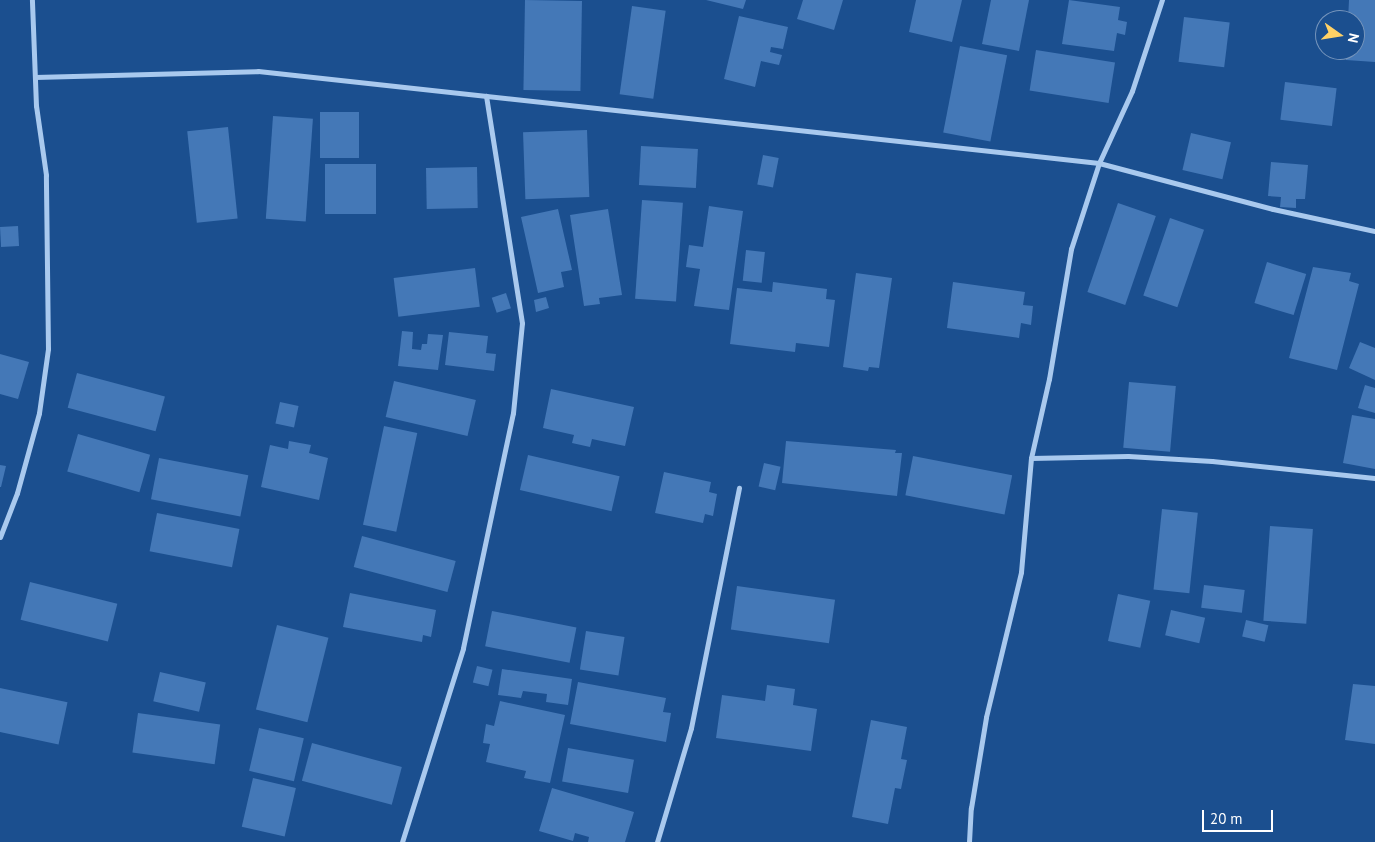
<!DOCTYPE html>
<style>
body{margin:0}
#map{position:relative;width:1375px;height:842px;overflow:hidden;background:#1b4f8f;font-family:"PT Sans",sans-serif}
div>[style]{position:absolute}
[style*='--x']{left:calc(var(--x)*1px);top:calc(var(--y)*1px);width:calc(var(--w)*1px);rotate:calc(var(--a)*1deg)}
.building>*{inset:0;background:#4478b7;transform-origin:0 0}
.street>*{height:5px;margin:-2.5px;padding:0 2.5px;transform-origin:2.5px;border-radius:2.5px;background:#a9c9ee}
span{translate:-50% -50%;white-space:nowrap;text-align:center;line-height:1.15;-webkit-text-stroke:4px #1b4f8f;paint-order:stroke}
.north{position:absolute;left:1315px;top:10px;width:50px;height:50px;box-sizing:border-box;background:#1b4f8f;border:1px solid #7695bc;border-radius:50%;rotate:103deg;font-size:14px;font-weight:700;line-height:20px;text-align:center;color:#fff}
.north::after{content:'';display:block;margin:auto;width:18px;height:22px;background:#ffd166;clip-path:polygon(50% 0,100% 100%,50% 72%,0 100%)}
.scale{position:absolute;left:1202px;top:810px;width:71px;height:22px;box-sizing:border-box;border:2px solid #fff;border-top:0;padding-left:6px;font-size:15px;line-height:18px;white-space:nowrap;color:#fff;-webkit-text-stroke:4px #1b4f8f;paint-order:stroke}
</style>
<div id="map">
<div class="building">
<div style="left:525px;top:0;width:57px;height:90px;rotate:1deg"></div>
<div style="clip-path:polygon(706px 0,746px 0,743px 9px)"></div>
<div style="clip-path:polygon(803px 0,843px 0,834px 30px,797px 19px)"></div>
<div style="clip-path:polygon(916px 0,962px 0,952px 42px,909px 32px)"></div>
<div style="clip-path:polygon(991px 0,1029px 0,1019px 51px,982px 44px)"></div>
<div style="clip-path:polygon(1069px 0,1120px 7px,1118px 20px,1127px 22px,1125px 35px,1117px 33px,1114px 51px,1062px 44px)"></div>
<div style="clip-path:polygon(1349px 0,1375px 0,1375px 62px,1346px 60px,1346px 50px,1355px 50px,1355px 20px,1348px 20px)"></div>
<div style="left:632px;top:6px;width:34px;height:89px;rotate:8deg"></div>
<div style="clip-path:polygon(739px 16px,788px 27px,783px 49px,771px 47px,770px 52px,782px 55px,779px 65px,761px 61px,755px 87px,724px 79px)"></div>
<div style="left:1184px;top:17px;width:46px;height:45px;rotate:7deg"></div>
<div style="left:960px;top:46px;width:48px;height:88px;rotate:11deg"></div>
<div style="left:1036px;top:50px;width:80px;height:41px;rotate:9deg"></div>
<div style="left:1285px;top:82px;width:52px;height:38px;rotate:7deg"></div>
<div style="left:359px;top:112px;width:46px;height:39px;rotate:90deg"></div>
<div style="left:273px;top:116px;width:40px;height:103px;rotate:4deg"></div>
<div style="left:228px;top:127px;width:92px;height:41px;rotate:84deg"></div>
<div style="left:587px;top:130px;width:67px;height:64px;rotate:88deg"></div>
<div style="left:1191px;top:133px;width:41px;height:38px;rotate:13deg"></div>
<div style="left:641px;top:146px;width:57px;height:39px;rotate:3deg"></div>
<div style="left:763px;top:155px;width:16px;height:30px;rotate:11deg"></div>
<div style="clip-path:polygon(1271px 162px,1308px 165px,1305px 199px,1296px 199px,1296px 208px,1280px 207px,1281px 197px,1268px 196px)"></div>
<div style="left:325px;top:164px;width:51px;height:50px"></div>
<div style="left:477px;top:167px;width:41px;height:51px;rotate:89deg"></div>
<div style="left:642px;top:200px;width:41px;height:99px;rotate:4deg"></div>
<div style="left:1118px;top:203px;width:40px;height:94px;rotate:19deg"></div>
<div style="clip-path:polygon(709px 206px,743px 211px,729px 310px,694px 306px,700px 269px,686px 267px,689px 245px,703px 247px)"></div>
<div style="clip-path:polygon(558px 209px,572px 270px,561px 272px,564px 287px,538px 293px,521px 217px)"></div>
<div style="clip-path:polygon(608px 209px,622px 295px,599px 298px,600px 304px,584px 306px,570px 215px)"></div>
<div style="left:1170px;top:218px;width:36px;height:82px;rotate:19deg"></div>
<div style="left:18px;top:226px;width:20px;height:18px;rotate:87deg"></div>
<div style="left:746px;top:250px;width:19px;height:31px;rotate:6deg"></div>
<div style="left:1267px;top:262px;width:41px;height:43px;rotate:17deg"></div>
<div style="clip-path:polygon(1313px 267px,1351px 273px,1349px 281px,1359px 284px,1337px 370px,1289px 358px)"></div>
<div style="left:475px;top:268px;width:39px;height:82px;rotate:83deg"></div>
<div style="clip-path:polygon(856px 273px,892px 278px,879px 368px,869px 367px,868px 371px,843px 367px)"></div>
<div style="clip-path:polygon(773px 282px,827px 289px,826px 299px,835px 300px,829px 347px,796px 343px,795px 352px,730px 344px,737px 288px,772px 292px)"></div>
<div style="clip-path:polygon(953px 282px,1025px 292px,1023px 305px,1033px 306px,1031px 325px,1021px 323px,1019px 338px,947px 328px)"></div>
<div style="left:506px;top:293px;width:16px;height:15px;rotate:72deg"></div>
<div style="clip-path:polygon(546px 297px,549px 308px,536px 312px,534px 300px)"></div>
<div style="clip-path:polygon(402px 331px,413px 332px,412px 349px,421px 350px,422px 344px,427px 344px,428px 334px,443px 335px,438px 370px,398px 366px)"></div>
<div style="clip-path:polygon(449px 332px,488px 336px,486px 353px,496px 354px,494px 371px,445px 365px)"></div>
<div style="clip-path:polygon(1360px 342px,1375px 348px,1375px 380px,1349px 368px)"></div>
<div style="clip-path:polygon(0 354px,29px 362px,18px 399px,0 394px)"></div>
<div style="left:77px;top:373px;width:91px;height:36px;rotate:15deg"></div>
<div style="left:394px;top:381px;width:84px;height:37px;rotate:13deg"></div>
<div style="left:1129px;top:382px;width:47px;height:66px;rotate:5deg"></div>
<div style="clip-path:polygon(1365px 385px,1375px 388px,1375px 413px,1358px 408px)"></div>
<div style="clip-path:polygon(551px 389px,634px 407px,625px 446px,592px 439px,590px 447px,572px 443px,574px 435px,543px 428px)"></div>
<div style="left:280px;top:402px;width:19px;height:22px;rotate:12deg"></div>
<div style="clip-path:polygon(1352px 415px,1375px 419px,1375px 469px,1343px 463px)"></div>
<div style="left:384px;top:426px;width:34px;height:101px;rotate:12deg"></div>
<div style="left:78px;top:434px;width:75px;height:39px;rotate:16deg"></div>
<div style="clip-path:polygon(289px 441px,311px 445px,309px 453px,328px 458px,319px 500px,261px 487px,270px 445px,288px 449px)"></div>
<div style="clip-path:polygon(786px 441px,896px 450px,895px 453px,902px 453px,897px 496px,782px 483px)"></div>
<div style="left:528px;top:455px;width:94px;height:36px;rotate:13deg"></div>
<div style="left:913px;top:456px;width:101px;height:40px;rotate:11deg"></div>
<div style="left:159px;top:458px;width:91px;height:42px;rotate:11deg"></div>
<div style="left:764px;top:463px;width:17px;height:24px;rotate:13deg"></div>
<div style="clip-path:polygon(0 465px,6px 466px,1px 487px,0 487px)"></div>
<div style="clip-path:polygon(664px 472px,711px 482px,709px 492px,717px 494px,713px 516px,705px 514px,703px 523px,655px 513px)"></div>
<div style="left:1162px;top:509px;width:36px;height:81px;rotate:6deg"></div>
<div style="left:157px;top:513px;width:84px;height:39px;rotate:11deg"></div>
<div style="left:1270px;top:526px;width:43px;height:95px;rotate:4deg"></div>
<div style="left:362px;top:536px;width:97px;height:32px;rotate:15deg"></div>
<div style="left:30px;top:582px;width:90px;height:39px;rotate:14deg"></div>
<div style="left:1204px;top:585px;width:41px;height:23px;rotate:7deg"></div>
<div style="left:737px;top:586px;width:99px;height:44px;rotate:8deg"></div>
<div style="clip-path:polygon(350px 593px,436px 610px,431px 637px,423px 635px,422px 642px,343px 627px)"></div>
<div style="left:1118px;top:594px;width:33px;height:48px;rotate:12deg"></div>
<div style="left:1171px;top:610px;width:35px;height:26px;rotate:13deg"></div>
<div style="left:492px;top:611px;width:86px;height:36px;rotate:11deg"></div>
<div style="left:1246px;top:620px;width:23px;height:17px;rotate:13deg"></div>
<div style="left:277px;top:625px;width:53px;height:87px;rotate:14deg"></div>
<div style="left:586px;top:631px;width:39px;height:39px;rotate:9deg"></div>
<div style="left:477px;top:666px;width:16px;height:17px;rotate:14deg"></div>
<div style="clip-path:polygon(502px 669px,572px 679px,568px 705px,546px 702px,547px 694px,523px 691px,521px 698px,498px 695px)"></div>
<div style="left:160px;top:672px;width:47px;height:30px;rotate:13deg"></div>
<div style="clip-path:polygon(578px 682px,666px 698px,663px 712px,671px 713px,666px 742px,570px 724px)"></div>
<div style="clip-path:polygon(1353px 684px,1375px 686px,1375px 744px,1345px 740px)"></div>
<div style="clip-path:polygon(767px 685px,795px 689px,793px 705px,817px 709px,811px 751px,716px 738px,722px 695px,765px 701px)"></div>
<div style="left:0;top:688px;width:69px;height:43px;rotate:12deg"></div>
<div style="clip-path:polygon(500px 701px,565px 715px,550px 783px,524px 778px,526px 771px,486px 762px,490px 744px,483px 743px,486px 724px,494px 726px)"></div>
<div style="left:138px;top:713px;width:83px;height:40px;rotate:8deg"></div>
<div style="clip-path:polygon(871px 720px,907px 727px,901px 759px,907px 760px,901px 789px,895px 788px,888px 824px,852px 817px)"></div>
<div style="left:259px;top:728px;width:46px;height:44px;rotate:13deg"></div>
<div style="left:312px;top:743px;width:93px;height:39px;rotate:15deg"></div>
<div style="left:568px;top:748px;width:67px;height:34px;rotate:10deg"></div>
<div style="left:253px;top:778px;width:44px;height:50px;rotate:13deg"></div>
<div style="clip-path:polygon(552px 788px,634px 812px,625px 842px,588px 842px,589px 837px,575px 833px,573px 841px,539px 831px)"></div>
</div>
<div class="street">
<div style="--x:35;--y:77;--w:223;--a:-1.5"></div>
<div style="--x:258;--y:71;--w:846;--a:6.24"></div>
<div style="--x:1099;--y:163;--w:180;--a:14.8"></div>
<div style="--x:1273;--y:209;--w:104;--a:12.2"></div>
<div style="--x:1031;--y:458;--w:97;--a:-1.2"></div>
<div style="--x:1128;--y:456;--w:84;--a:3.4"></div>
<div style="--x:1212;--y:461;--w:164;--a:6"></div>
<div style="--x:0;--y:537;--w:47;--a:-68.9"></div>
<div style="--x:17;--y:493;--w:83;--a:-74.6"></div>
<div style="--x:39;--y:413;--w:65;--a:-82"></div>
<div style="--x:48;--y:349;--w:174;--a:-90.7"></div>
<div style="--x:46;--y:175;--w:70;--a:-98.2"></div>
<div style="--x:36;--y:106;--w:106;--a:-92.2"></div>
<div style="--x:402;--y:842;--w:203;--a:-72.5"></div>
<div style="--x:463;--y:648;--w:240;--a:-78"></div>
<div style="--x:513;--y:413;--w:90;--a:-84.3"></div>
<div style="--x:522;--y:323;--w:230;--a:-99"></div>
<div style="--x:657;--y:842;--w:119;--a:-73.4"></div>
<div style="--x:691;--y:728;--w:245;--a:-78.7"></div>
<div style="--x:969;--y:842;--w:34;--a:-87"></div>
<div style="--x:971;--y:808;--w:92;--a:-80.6"></div>
<div style="--x:986;--y:717;--w:149;--a:-76.4"></div>
<div style="--x:1021;--y:572;--w:114;--a:-85"></div>
<div style="--x:1031;--y:458;--w:81;--a:-77.2"></div>
<div style="--x:1049;--y:379;--w:132;--a:-80.4"></div>
<div style="--x:1071;--y:249;--w:90;--a:-72"></div>
<div style="--x:1099;--y:163;--w:79;--a:-65.4"></div>
<div style="--x:1132;--y:91;--w:96;--a:-71.8"></div>
</div>
<div class="north">N</div>
<div class="scale">20 m</div>
</div>
